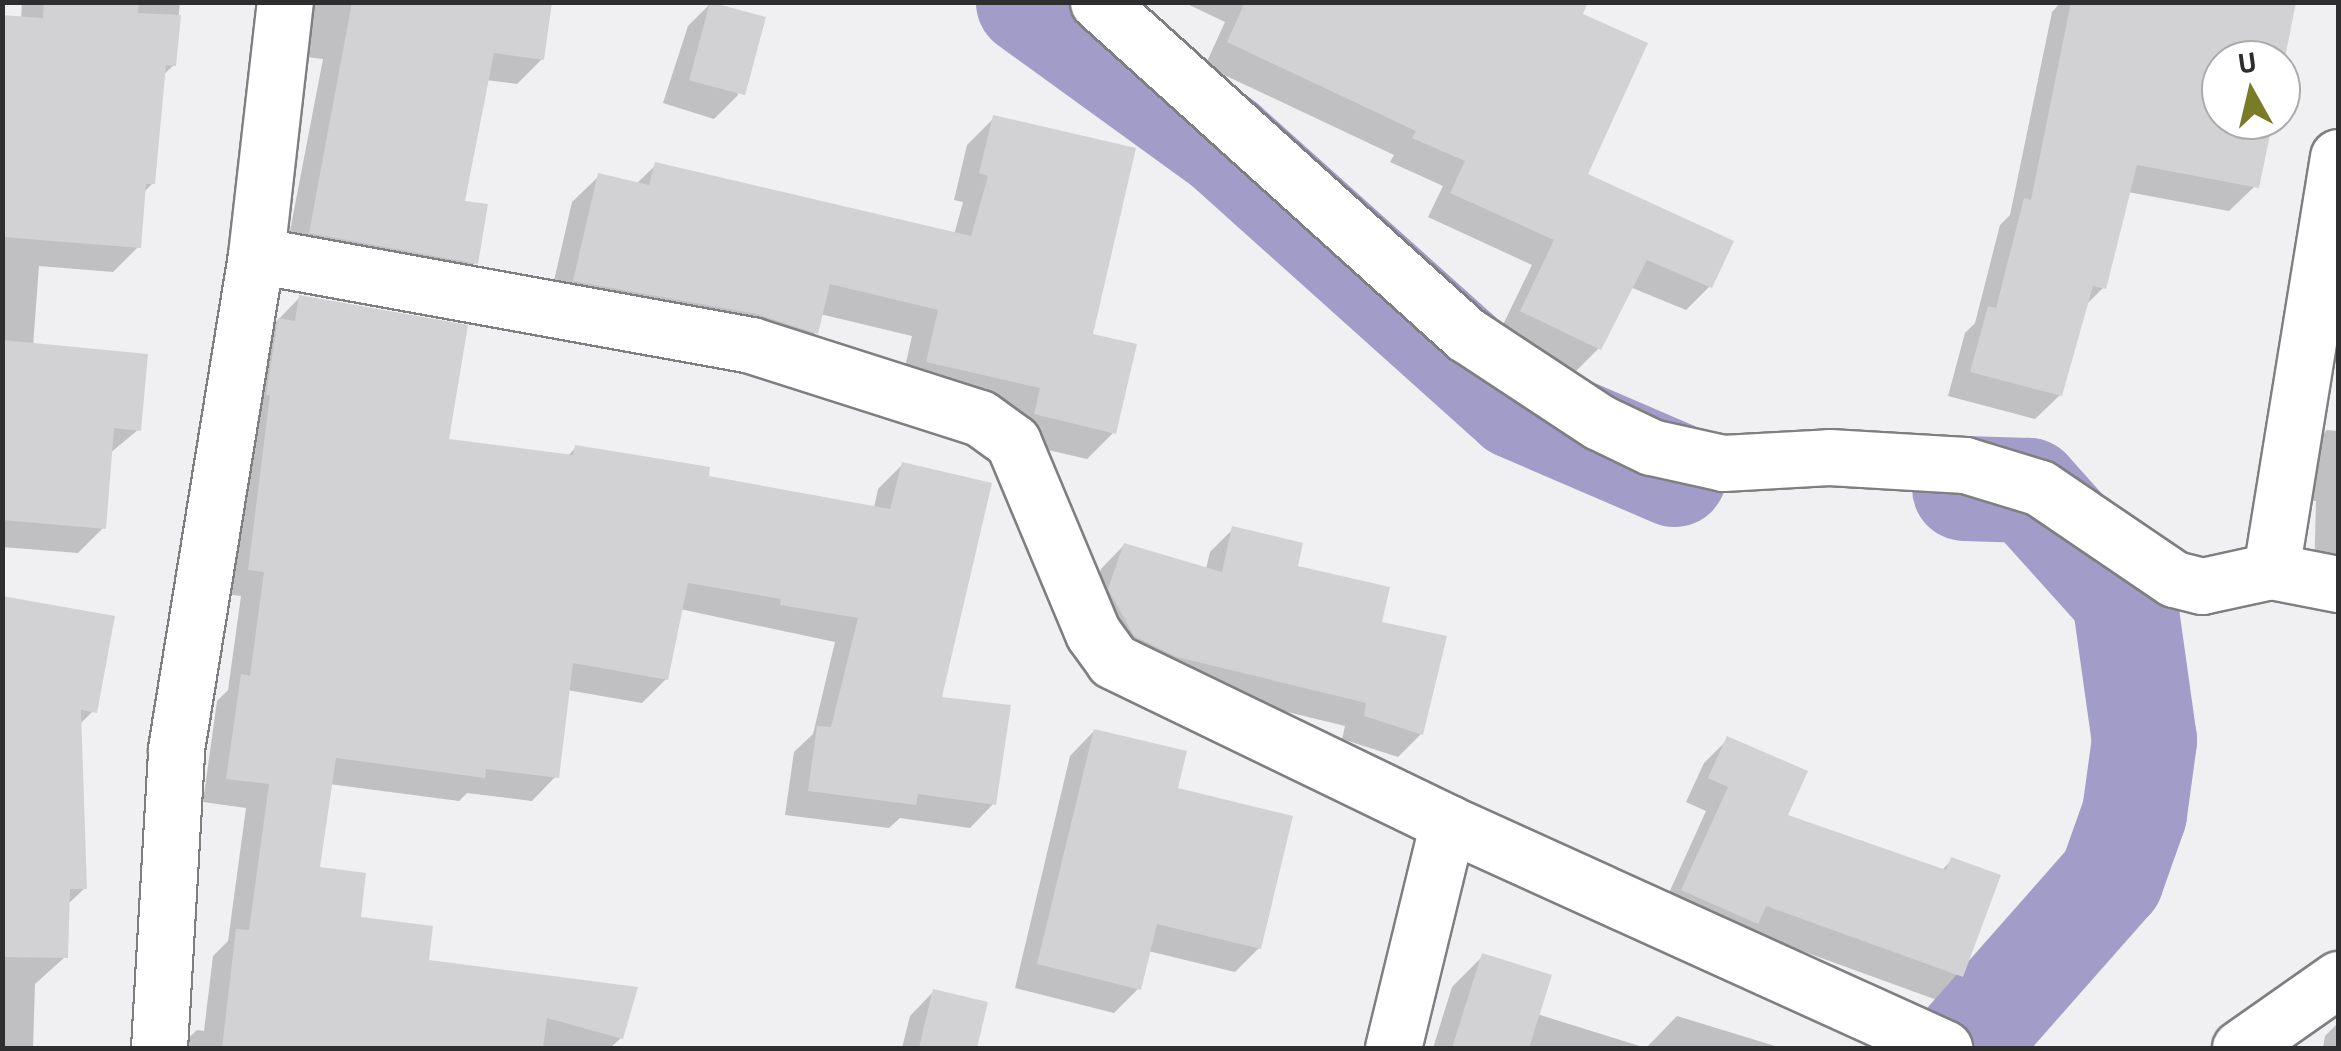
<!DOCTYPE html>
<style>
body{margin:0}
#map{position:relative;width:2341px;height:1051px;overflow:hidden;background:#f0f0f3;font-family:"Titillium Web",sans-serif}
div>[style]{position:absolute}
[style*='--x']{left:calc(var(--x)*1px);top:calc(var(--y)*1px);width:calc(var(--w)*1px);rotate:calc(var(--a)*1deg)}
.shadow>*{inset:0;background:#0003}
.river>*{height:105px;margin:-52.5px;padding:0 52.5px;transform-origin:52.5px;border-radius:52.5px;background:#a29cc9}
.building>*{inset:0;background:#d2d2d5;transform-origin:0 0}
.roads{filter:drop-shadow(2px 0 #7f7f81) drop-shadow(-2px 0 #7f7f81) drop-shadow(0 2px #7f7f81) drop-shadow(0 -2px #7f7f81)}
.minor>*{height:55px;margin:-27.5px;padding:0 27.5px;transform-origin:27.5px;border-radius:27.5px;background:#fff}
.tertiary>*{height:55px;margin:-27.5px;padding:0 27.5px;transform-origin:27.5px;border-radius:27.5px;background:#fff}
span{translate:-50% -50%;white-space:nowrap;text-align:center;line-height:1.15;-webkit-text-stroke:9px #fff;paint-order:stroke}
.frame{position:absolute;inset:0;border:5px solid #2e2d2f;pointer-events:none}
.north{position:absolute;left:2201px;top:40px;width:100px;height:100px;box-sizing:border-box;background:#fff;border:2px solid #ababac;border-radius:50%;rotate:352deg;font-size:28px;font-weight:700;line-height:40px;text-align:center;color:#2e2d2f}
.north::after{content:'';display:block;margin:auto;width:35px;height:45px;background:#797c25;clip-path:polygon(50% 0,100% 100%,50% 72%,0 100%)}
</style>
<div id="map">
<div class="shadow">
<div style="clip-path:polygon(22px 2px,180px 2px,174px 65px,162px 76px,153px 183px,143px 193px,138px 247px,113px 272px,39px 266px,33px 346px,139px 429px,109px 454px,103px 528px,78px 553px,2px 547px,2px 17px,21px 19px)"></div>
<div style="clip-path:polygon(281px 2px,549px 2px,542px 59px,517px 84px,486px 80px,462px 203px,476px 262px,451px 287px,285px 257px,323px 59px,289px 55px)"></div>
<div style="clip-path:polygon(712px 2px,738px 95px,714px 119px,663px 103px,688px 26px)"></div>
<div style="clip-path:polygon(1183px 2px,1586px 2px,1580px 15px,1584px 175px,1710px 286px,1686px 310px,1630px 287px,1599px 348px,1575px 372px,1498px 335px,1532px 265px,1428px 217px,1443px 186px,1390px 162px,1394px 155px,1205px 66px,1225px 22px)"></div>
<div style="clip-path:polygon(2061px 2px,2155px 2px,2279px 60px,2221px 60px,2221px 120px,2267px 120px,2254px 187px,2229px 211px,2128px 192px,2104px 287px,2084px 307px,2060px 395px,2035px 419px,1948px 396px,1965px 333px,1975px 323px,2000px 225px,2010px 215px,2052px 12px)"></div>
<div style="clip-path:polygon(2338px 2px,2338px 33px,2336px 33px)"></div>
<div style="clip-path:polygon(994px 118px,1090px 336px,1114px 432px,1087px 459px,1008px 441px,900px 389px,912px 336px,820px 314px,816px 332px,789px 359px,548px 307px,572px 202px,599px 176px,636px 184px,656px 165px,954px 235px,963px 202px,954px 200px,967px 145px)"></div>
<div style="clip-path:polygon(300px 297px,446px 441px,567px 457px,576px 447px,706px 478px,874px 508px,878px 489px,902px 465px,938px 699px,994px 803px,970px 828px,900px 818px,889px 828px,785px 815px,794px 752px,813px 734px,835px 642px,680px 609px,666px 679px,642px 703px,567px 690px,556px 776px,532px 801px,467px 793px,459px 801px,329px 784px,317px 869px,358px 919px,426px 963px,621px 1038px,610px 1048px,178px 1048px,197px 1030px,204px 1031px,213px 956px,228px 941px,246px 808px,203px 802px,217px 701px,228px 690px,241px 596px,225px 594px,254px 345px)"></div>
<div style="clip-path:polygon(2327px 430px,2338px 431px,2338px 585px,2314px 575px,2316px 501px,2296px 501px,2303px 454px)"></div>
<div style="clip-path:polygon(1233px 529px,1379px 624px,1421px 734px,1398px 757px,1342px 739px,1345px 726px,1157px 680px,1086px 613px,1101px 569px,1124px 545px,1206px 569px,1210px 552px)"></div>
<div style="clip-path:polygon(112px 618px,96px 708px,71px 733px)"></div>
<div style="clip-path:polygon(1094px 731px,1175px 790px,1259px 948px,1235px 972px,1148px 951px,1139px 988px,1114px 1013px,1015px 988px,1070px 756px)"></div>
<div style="clip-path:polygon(1728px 739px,1785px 816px,1941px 871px,1952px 860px,1961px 976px,1937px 1000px,1747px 931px,1659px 915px,1706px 811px,1686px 802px,1704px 763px)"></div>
<div style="clip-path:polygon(2px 768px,85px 888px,67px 905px,65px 957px,35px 984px,33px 1048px,2px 1048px)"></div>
<div style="clip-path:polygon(1483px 956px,1537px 1014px,1646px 1048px,1677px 1016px,1782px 1048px,1433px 1048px,1452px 987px)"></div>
<div style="clip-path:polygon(934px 991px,985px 1004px,975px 1048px,902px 1048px,910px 1016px)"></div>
<div style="clip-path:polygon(2338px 1023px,2338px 1048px,2323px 1048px,2325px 1036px)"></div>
</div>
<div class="river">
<div style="--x:1028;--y:2;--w:242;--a:35.9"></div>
<div style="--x:1224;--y:144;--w:392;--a:41.9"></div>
<div style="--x:1516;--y:406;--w:172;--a:23.3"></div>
<div style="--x:1961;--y:1048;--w:227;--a:-48.6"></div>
<div style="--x:2111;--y:878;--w:69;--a:-70.5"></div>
<div style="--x:2134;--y:813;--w:74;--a:-82.2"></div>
<div style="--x:2144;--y:740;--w:144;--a:-98"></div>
<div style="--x:2124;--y:597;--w:144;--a:-131.9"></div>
<div style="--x:2028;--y:490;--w:64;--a:-178.2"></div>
</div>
<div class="building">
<div style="clip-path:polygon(44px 2px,139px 2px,138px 13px,181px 15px,176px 66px,166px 65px,155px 184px,146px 184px,141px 248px,2px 237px,2px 15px,43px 18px)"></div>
<div style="clip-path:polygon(352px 2px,552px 2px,544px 60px,494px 53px,465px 201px,488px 204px,478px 264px,309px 233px)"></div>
<div style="left:710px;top:2px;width:58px;height:81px;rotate:15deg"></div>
<div style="clip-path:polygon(1245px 2px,1588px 2px,1583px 14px,1648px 43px,1588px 174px,1734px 241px,1712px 288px,1647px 260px,1601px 350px,1520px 311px,1554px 240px,1450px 193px,1465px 161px,1412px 138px,1416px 131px,1227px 42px)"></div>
<div style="clip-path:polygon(2071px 2px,2296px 2px,2281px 78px,2281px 60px,2221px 60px,2221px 120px,2273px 120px,2259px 188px,2137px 165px,2106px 289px,2093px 286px,2062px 396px,1970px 372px,1988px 306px,1996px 308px,2024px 198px,2031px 200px)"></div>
<div style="clip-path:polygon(993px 115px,1136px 148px,1093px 334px,1137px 344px,1116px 434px,1034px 414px,1040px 388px,926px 362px,938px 310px,830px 284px,818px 334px,757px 314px,573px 281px,598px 173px,649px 185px,655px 162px,971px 236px,988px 176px,979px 173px)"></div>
<div style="clip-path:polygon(299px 295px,468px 325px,449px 439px,573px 455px,575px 445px,710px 467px,709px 476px,890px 509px,902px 462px,992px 483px,942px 697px,1011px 705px,996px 805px,918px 794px,916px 805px,808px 791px,817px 726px,831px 727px,858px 618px,780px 605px,781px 599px,688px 583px,668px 680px,573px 663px,559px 778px,486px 769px,485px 778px,336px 758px,320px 867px,366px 873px,361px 917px,433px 926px,429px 960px,638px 987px,623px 1039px,547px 1018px,543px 1048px,222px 1048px,236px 929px,249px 930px,269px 784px,226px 779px,241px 674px,250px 676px,264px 572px,248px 570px,270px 395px,266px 395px,278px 318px,295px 321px)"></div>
<div style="clip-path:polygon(2px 340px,148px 354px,141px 431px,114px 428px,106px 529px,2px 520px)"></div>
<div style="clip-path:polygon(1232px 526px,1303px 543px,1298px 566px,1390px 587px,1382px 622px,1447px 636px,1423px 735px,1364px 716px,1366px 703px,1177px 657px,1134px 636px,1108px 589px,1124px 543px,1222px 572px)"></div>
<div style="clip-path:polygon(2px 596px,115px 616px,97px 713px,81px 710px,87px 889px,70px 889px,68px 958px,2px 957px)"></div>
<div style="clip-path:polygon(1094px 729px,1187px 751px,1178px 788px,1293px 816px,1261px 949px,1157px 924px,1141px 990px,1037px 964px)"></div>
<div style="clip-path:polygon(1727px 736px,1808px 771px,1788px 815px,1946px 870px,1951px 857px,2001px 875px,1963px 977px,1766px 906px,1758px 924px,1681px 890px,1728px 787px,1708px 778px)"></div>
<div style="clip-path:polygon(1482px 953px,1552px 975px,1529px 1048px,1452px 1048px)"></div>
<div style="clip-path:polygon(933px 989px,988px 1002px,977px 1048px,919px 1048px)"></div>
</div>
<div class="roads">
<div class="minor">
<div style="--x:1098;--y:2;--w:497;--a:42.1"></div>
<div style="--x:1467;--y:335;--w:158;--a:33.4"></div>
<div style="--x:1599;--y:422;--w:58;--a:25.7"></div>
<div style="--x:1651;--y:447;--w:74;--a:12.5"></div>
<div style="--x:1723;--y:463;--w:106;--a:-3.2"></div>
<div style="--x:1829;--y:457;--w:136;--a:3.4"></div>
<div style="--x:1965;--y:465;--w:78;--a:17"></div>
<div style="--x:2040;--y:488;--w:162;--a:34.2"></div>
<div style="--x:2174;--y:579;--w:29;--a:14"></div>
<div style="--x:2202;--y:586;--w:71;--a:-12.3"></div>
<div style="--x:2338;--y:157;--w:419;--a:99.2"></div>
<div style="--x:2271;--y:571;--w:68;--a:11"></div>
<div style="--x:256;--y:255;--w:503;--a:10.3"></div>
<div style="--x:751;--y:345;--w:240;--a:17.7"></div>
<div style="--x:980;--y:418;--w:41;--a:36"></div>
<div style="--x:1013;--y:442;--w:207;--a:67.3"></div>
<div style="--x:1093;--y:633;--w:34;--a:54"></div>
<div style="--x:1113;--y:661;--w:372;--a:25.8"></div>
<div style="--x:1448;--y:823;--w:545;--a:24.4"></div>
<div style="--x:1393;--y:1048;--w:232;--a:-76.3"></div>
<div style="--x:2240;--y:1048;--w:120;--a:-35.1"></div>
</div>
<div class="tertiary">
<div style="--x:159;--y:1048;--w:299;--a:-86.7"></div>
<div style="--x:176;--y:749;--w:500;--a:-80.8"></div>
<div style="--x:256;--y:255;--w:255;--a:-83.5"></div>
</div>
</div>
<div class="frame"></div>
<div class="north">U</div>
</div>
